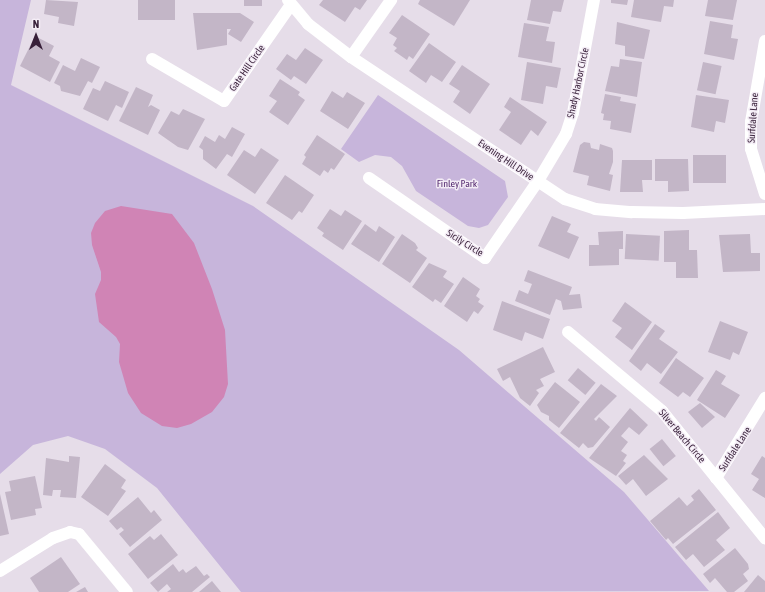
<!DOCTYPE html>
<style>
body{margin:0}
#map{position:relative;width:765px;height:592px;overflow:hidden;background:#e6dde9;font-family:"Asap Condensed",sans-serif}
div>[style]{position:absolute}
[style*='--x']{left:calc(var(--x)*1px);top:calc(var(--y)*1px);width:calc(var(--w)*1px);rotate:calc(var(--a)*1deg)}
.green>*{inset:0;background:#c7b5db}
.water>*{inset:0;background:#d084b5}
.building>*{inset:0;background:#c3b6c7;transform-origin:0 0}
.minor>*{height:12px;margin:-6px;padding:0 6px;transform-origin:6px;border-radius:6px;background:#fff}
span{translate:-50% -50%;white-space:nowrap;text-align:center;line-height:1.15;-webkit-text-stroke:3px #f4edf6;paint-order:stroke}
.street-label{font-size:10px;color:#371f39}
.park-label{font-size:10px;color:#53296f}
.north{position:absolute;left:16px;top:16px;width:40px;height:40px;-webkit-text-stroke:3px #f4edf6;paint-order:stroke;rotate:0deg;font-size:11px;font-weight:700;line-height:16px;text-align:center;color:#371f39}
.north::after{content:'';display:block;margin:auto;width:14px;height:18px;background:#371f39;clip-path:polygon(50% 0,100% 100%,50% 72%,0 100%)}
</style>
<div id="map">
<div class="green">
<div style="clip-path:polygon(0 0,31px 0,11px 85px,253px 206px,459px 350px,624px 492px,709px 591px,241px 592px,157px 488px,105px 449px,68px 436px,33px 445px,0 474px)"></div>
<div style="clip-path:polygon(378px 95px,505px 181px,508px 197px,488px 225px,479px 228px,468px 226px,416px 191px,402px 166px,391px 157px,375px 155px,359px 162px,341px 149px)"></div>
</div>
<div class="water">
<div style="clip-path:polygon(121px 206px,172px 214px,194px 243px,212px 289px,225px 330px,228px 384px,224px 397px,212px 412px,191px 424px,177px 428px,162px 426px,141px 413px,128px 393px,119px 362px,120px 344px,116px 337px,99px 322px,95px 294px,101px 280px,101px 272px,92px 245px,91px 233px,95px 223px,105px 211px)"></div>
</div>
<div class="building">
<div style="clip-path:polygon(46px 0,78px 2px,74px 26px,58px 23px,59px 17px,44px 14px)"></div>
<div style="left:138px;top:0;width:37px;height:20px"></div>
<div style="left:244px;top:0;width:18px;height:6px"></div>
<div style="clip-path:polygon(323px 0,367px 0,360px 10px,355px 7px,345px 22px,319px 5px)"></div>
<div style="clip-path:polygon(420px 0,470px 0,454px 26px,418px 4px)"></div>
<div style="clip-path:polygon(531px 0,564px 0,561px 12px,553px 11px,550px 24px,527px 20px)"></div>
<div style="clip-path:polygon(611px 0,628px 0,627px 5px,611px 3px)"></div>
<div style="clip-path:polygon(634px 0,674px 0,673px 7px,664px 6px,661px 22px,631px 17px)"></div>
<div style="clip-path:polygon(708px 0,737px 0,733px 20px,705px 16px)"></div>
<div style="clip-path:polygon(193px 13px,240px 13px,254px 22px,241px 42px,228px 34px,231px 29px,227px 29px,227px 45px,197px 50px)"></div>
<div style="clip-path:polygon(402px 15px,430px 34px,413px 59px,409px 56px,407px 60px,394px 51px,397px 48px,393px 45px,397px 38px,389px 33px)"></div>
<div style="clip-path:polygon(710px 21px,733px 25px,731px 38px,738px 39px,734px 60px,704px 54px)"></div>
<div style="clip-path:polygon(617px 22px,650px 30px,644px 59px,625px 56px,625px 46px,615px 44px)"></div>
<div style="clip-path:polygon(524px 23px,549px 27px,546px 41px,555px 42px,552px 63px,518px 57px)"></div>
<div style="clip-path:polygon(35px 36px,54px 46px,49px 56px,60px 62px,50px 82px,20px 66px)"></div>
<div style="clip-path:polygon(429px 43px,456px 62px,442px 82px,431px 75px,426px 83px,409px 71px)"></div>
<div style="clip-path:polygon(305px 48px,323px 60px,306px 84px,294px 76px,291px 80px,276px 69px,287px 54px,296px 60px)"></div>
<div style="clip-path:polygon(81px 58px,100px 67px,92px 83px,88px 81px,80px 96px,61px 91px,60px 86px,54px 83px,63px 65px,75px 71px)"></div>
<div style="clip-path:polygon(620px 59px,642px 62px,637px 97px,605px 91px,611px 66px,619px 67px)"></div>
<div style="clip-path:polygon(527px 62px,561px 68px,557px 88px,546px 86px,543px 104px,521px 100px)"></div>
<div style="left:703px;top:62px;width:19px;height:29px;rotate:12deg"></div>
<div style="clip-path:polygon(462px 65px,490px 84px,470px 114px,453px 102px,460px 91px,449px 84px)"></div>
<div style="clip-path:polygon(280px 79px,300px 92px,298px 95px,305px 100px,288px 125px,269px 112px,277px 101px,269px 96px)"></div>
<div style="clip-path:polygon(105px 81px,129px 92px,122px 108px,116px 105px,108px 121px,83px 109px,93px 88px,100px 91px)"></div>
<div style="clip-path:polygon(136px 87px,153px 95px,148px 107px,151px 105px,160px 110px,148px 135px,119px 121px)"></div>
<div style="clip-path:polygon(332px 91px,343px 98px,347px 92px,365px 103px,348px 129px,320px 111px)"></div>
<div style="clip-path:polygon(605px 94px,621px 97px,620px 101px,636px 104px,631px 133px,610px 129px,611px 121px,603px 120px,604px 114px,601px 113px)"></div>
<div style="clip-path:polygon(696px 95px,729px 100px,725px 123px,716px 121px,714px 132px,691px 127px)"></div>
<div style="clip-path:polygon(510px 97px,547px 122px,538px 136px,531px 130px,521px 145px,499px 130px,511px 112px,504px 107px)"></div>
<div style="clip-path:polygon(183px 109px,205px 119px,188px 150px,178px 147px,158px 133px,171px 111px,179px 115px)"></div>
<div style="clip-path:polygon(232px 127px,245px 134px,232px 157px,227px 154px,216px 169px,203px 159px,203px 150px,199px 147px,205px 136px,215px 142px,219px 135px,225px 139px)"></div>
<div style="clip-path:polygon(317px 135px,345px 154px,334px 170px,331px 168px,328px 173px,324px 170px,320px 176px,302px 164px,306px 157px,304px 155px)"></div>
<div style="clip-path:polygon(584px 142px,590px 143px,591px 148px,599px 150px,600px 144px,612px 148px,613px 151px,613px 162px,609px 174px,613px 175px,610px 191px,587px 185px,589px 176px,573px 172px,580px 145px)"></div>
<div style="clip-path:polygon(261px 148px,279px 160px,255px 194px,227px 175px,244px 150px,255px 157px)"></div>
<div style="left:726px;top:155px;width:28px;height:33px;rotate:90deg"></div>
<div style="clip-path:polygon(655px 159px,688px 159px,689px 191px,668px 192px,668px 181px,655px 181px)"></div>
<div style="clip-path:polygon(622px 160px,652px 160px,652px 180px,642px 180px,643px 192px,620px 192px)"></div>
<div style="clip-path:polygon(285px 175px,314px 195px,302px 213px,299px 211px,292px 220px,266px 203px)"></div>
<div style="clip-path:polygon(330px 209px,341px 216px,345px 210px,362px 221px,343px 250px,322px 236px,324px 233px,317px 228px)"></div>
<div style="clip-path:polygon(552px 216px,571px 224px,567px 232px,579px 237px,569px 259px,538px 246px)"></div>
<div style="clip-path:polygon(365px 224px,376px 232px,379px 226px,395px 237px,379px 262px,351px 244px)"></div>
<div style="clip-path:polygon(689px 230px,689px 250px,697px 250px,698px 278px,676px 278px,676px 262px,664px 262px,664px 231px)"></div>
<div style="clip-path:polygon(623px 231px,623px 249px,619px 249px,619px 265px,589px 266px,589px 245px,599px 245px,598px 232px)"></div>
<div style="clip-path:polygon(402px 234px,415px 243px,418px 248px,416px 250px,427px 258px,410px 283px,382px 264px)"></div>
<div style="left:626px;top:234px;width:34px;height:25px;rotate:3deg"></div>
<div style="clip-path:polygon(750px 234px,751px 253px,760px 253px,760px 271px,723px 272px,719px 235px)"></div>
<div style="clip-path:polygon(429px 263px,447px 271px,443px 277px,454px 284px,441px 303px,435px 299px,433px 302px,412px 287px)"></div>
<div style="clip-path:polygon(528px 270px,572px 287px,569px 295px,580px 294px,582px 308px,563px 310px,561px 301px,556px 299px,550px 315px,515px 301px,519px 290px,528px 294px,532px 284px,524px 281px)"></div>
<div style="clip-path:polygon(463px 277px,480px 289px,476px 296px,480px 299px,478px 302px,484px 306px,478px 314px,474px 311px,467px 322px,444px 306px)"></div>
<div style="clip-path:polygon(502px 301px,550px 319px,543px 339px,525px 332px,522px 341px,493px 330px)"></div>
<div style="clip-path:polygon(625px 302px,652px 322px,632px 350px,615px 337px,622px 328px,612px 321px)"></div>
<div style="clip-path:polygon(720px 321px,748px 332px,739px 355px,733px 352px,730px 360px,708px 352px)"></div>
<div style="clip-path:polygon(655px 324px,665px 331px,659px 339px,678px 352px,661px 374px,647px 363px,641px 371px,629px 361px)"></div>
<div style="clip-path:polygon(543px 347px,555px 372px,540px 379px,544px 386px,536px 390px,539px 393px,530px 406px,520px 398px,510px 377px,503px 381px,497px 369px)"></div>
<div style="clip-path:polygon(676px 358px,704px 378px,690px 397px,683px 392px,678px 397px,659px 383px)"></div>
<div style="left:578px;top:368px;width:23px;height:16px;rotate:40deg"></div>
<div style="clip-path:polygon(716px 370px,726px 376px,721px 384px,740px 395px,725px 418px,697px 400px)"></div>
<div style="clip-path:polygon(555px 382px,580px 402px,559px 428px,549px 420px,549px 416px,541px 412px,537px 405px)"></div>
<div style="clip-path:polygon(601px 384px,617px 396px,594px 419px,596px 421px,599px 417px,610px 427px,593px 447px,588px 448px,583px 443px,579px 448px,560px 433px)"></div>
<div style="clip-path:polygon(700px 403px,715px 417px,702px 428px,688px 412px)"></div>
<div style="clip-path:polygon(630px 408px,648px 425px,639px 435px,629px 427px,621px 436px,628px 442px,621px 451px,627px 455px,623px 461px,626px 463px,616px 476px,589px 458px)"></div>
<div style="left:662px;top:439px;width:22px;height:16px;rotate:51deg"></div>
<div style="clip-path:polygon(644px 455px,668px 479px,646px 496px,633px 479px,626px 485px,618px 476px)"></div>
<div style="clip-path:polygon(69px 456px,80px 457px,76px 498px,60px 497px,61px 490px,53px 490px,52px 496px,43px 495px,46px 458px,69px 462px)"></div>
<div style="clip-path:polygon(762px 456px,765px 458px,765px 498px,752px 490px,759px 479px,751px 474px)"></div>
<div style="clip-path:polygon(105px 464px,126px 480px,121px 488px,126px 491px,108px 516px,81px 497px)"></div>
<div style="clip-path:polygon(35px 476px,42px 508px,35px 509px,36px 515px,11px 520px,5px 492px,11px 491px,9px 481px)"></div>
<div style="clip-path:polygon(699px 489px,716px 510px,673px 544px,668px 538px,666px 540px,650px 521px,679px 497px,687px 506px,694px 500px,691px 496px)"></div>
<div style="clip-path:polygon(0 494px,9px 534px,0 536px)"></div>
<div style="clip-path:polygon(138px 497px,151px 513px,154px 510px,162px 520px,130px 547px,119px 534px,124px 530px,121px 527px,117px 530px,109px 521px)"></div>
<div style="clip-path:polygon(718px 512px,730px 528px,716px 540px,725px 550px,704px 567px,693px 554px,686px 560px,675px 547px)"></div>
<div style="clip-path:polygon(161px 534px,178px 555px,148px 579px,128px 554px,150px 536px,154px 540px)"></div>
<div style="clip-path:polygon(735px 548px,748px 564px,749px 569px,743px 574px,748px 581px,734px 592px,727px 592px,715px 578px,710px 583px,703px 574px)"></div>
<div style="clip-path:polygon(61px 557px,80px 584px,68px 592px,39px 592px,30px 578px)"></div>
<div style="clip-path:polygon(173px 564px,179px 572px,183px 569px,186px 573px,196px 566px,204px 576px,207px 574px,210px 577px,192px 592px,167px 592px,171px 589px,167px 584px,158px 592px,150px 583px)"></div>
<div style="clip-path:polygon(758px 575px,765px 581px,765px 592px,744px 592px)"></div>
<div style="clip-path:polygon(212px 581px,221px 592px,199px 592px)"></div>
<div style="clip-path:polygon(85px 587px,88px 592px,76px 592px)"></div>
</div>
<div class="minor">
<div style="--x:288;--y:0;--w:31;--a:50"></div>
<div style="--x:308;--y:24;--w:54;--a:37.5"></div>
<div style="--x:351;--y:57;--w:257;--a:33.6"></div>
<div style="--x:565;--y:199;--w:32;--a:18"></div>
<div style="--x:595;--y:209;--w:37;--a:5"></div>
<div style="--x:632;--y:212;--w:51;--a:1.1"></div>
<div style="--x:683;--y:213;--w:82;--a:-2.8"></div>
<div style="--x:765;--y:41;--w:82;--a:99.8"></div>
<div style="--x:751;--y:122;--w:27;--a:90"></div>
<div style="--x:751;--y:149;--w:47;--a:72.7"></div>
<div style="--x:351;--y:57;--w:70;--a:-54.9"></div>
<div style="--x:152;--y:59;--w:83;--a:30.3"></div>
<div style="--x:224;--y:101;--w:116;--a:-55.2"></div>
<div style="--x:369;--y:178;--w:141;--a:34.6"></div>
<div style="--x:485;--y:258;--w:93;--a:-55.5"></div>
<div style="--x:538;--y:181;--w:55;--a:-59.2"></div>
<div style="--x:566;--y:134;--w:22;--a:-72"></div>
<div style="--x:573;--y:113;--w:115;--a:-79.5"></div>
<div style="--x:568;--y:332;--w:123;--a:40"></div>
<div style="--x:662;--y:411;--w:164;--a:51"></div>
<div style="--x:716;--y:478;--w:94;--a:-58.5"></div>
<div style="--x:0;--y:571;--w:62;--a:-31.9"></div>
<div style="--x:53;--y:538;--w:18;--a:-19"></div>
<div style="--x:70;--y:532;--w:9;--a:13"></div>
<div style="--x:79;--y:534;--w:75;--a:50.4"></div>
</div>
<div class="street-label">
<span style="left:247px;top:68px;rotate:-55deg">Gate Hill Circle</span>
<span style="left:578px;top:83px;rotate:-78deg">Shady Harbor Circle</span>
<span style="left:753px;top:118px;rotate:-86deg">Surfdale Lane</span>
<span style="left:506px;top:160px;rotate:34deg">Evening Hill Drive</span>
<span style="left:465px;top:243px;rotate:32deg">Sicily Circle</span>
<span style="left:682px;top:436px;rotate:50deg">Silver Beach Circle</span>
<span style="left:735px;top:449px;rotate:-57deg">Surfdale Lane</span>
</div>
<div class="park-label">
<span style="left:457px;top:184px">Finley Park</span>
</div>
<div class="north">N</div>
</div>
